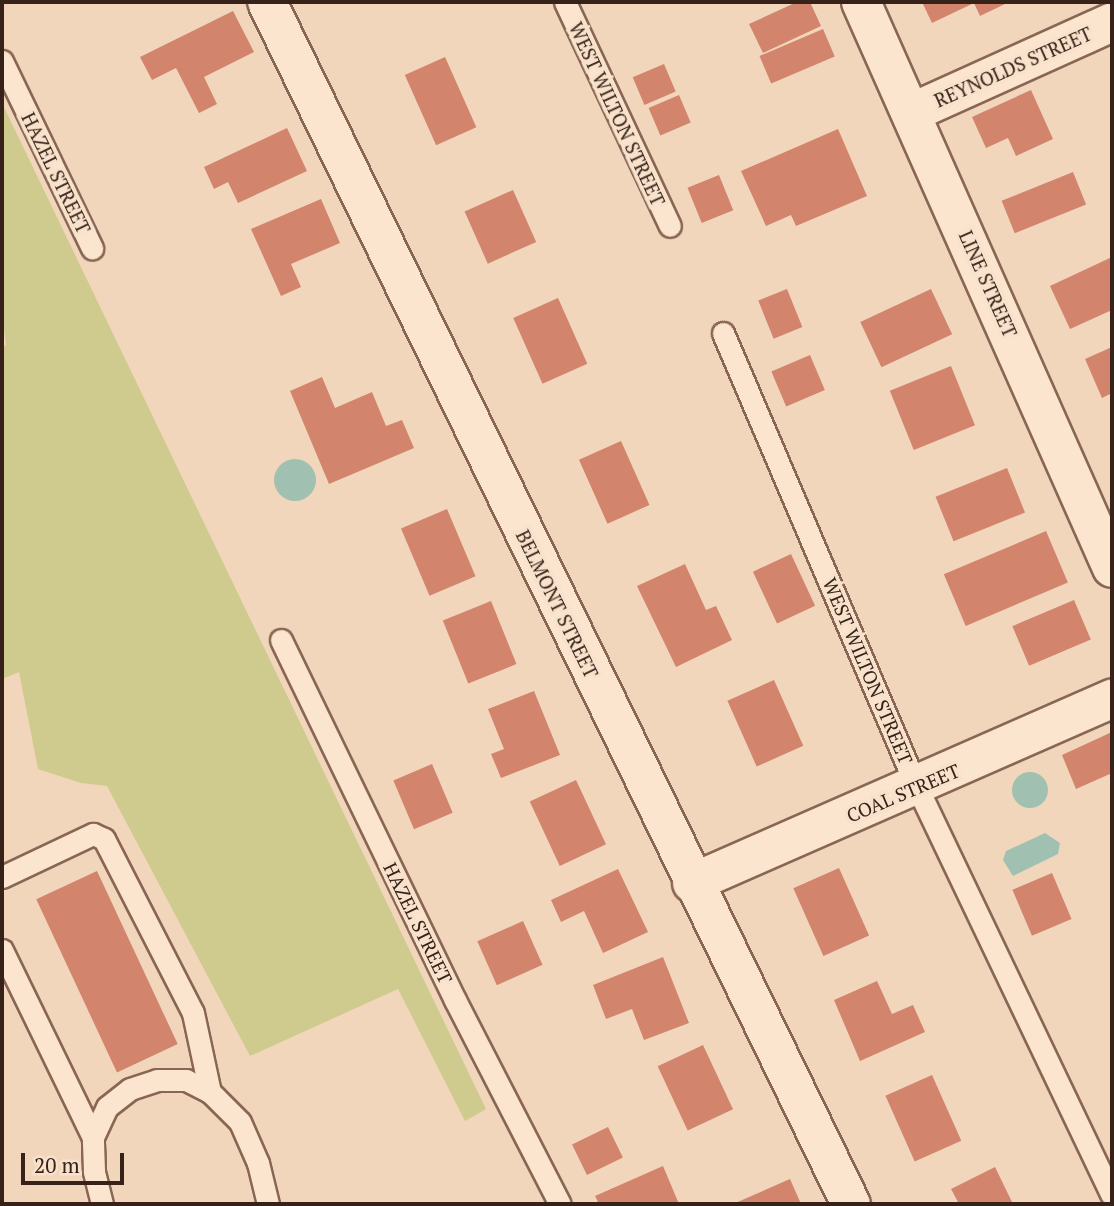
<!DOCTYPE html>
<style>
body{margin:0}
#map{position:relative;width:1114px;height:1206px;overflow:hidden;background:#f1d6bb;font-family:"PT Serif",serif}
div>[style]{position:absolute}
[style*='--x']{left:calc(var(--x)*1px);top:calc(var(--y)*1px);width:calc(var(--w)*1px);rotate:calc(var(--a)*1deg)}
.green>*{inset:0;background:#cfca8e}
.water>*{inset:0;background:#a0c1b1}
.round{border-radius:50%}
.building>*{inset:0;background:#d2846d;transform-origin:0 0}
.roads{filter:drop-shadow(2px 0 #896654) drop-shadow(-2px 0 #896654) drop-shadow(0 2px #896654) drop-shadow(0 -2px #896654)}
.lane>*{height:21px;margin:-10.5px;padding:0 10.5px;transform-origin:10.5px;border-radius:10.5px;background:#fbe5ce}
.street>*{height:38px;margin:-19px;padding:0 19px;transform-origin:19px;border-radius:19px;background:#fbe5ce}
span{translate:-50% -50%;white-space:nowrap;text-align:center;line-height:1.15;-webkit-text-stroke:7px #f8e2cb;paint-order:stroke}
.street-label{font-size:19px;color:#37221a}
.frame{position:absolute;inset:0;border:4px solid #37221a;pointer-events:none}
.scale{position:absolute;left:21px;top:1153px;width:103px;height:32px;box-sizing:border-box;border:4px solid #37221a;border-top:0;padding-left:9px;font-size:21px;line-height:24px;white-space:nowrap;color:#37221a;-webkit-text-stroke:5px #f8e2cb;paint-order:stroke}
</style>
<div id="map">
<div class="green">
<div style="clip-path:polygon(2px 103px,486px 1109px,465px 1121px,398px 989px,250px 1056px,107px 786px,81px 783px,38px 769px,19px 672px,2px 679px,2px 348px,6px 345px,2px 313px)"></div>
</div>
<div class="water">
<div class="round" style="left:274px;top:459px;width:42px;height:42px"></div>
<div class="round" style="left:1012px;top:772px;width:36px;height:36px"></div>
<div style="clip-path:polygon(1045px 833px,1060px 843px,1058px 854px,1013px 876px,1003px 860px,1006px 851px)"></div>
</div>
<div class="building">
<div style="clip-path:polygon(797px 2px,810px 2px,821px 26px,763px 53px,749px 24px)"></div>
<div style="clip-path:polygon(922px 2px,1004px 2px,1005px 4px,980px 16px,974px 3px,932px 23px)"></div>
<div style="clip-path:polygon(233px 11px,254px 52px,204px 77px,217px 104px,199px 113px,176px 68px,152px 80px,140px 57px)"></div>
<div style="left:823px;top:29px;width:30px;height:69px;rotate:67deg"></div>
<div style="left:445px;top:57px;width:77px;height:44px;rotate:66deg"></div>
<div style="left:664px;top:64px;width:30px;height:34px;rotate:67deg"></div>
<div style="clip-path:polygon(1031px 90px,1053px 139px,1016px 156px,1008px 138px,986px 148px,972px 117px)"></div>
<div style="left:679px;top:95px;width:30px;height:33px;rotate:67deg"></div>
<div style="clip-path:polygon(287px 128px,307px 171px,238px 203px,228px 182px,214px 189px,204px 167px)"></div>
<div style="clip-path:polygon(838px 129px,867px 196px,796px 226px,791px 215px,766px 226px,741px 171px)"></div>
<div style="left:1073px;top:172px;width:35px;height:77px;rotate:68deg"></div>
<div style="left:719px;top:175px;width:38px;height:34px;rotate:68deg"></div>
<div style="left:513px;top:190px;width:57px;height:53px;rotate:66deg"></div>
<div style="clip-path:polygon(321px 199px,340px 243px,291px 264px,301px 287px,281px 296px,251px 229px)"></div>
<div style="clip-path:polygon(1112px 257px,1112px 310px,1070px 329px,1050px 286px)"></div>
<div style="left:787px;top:289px;width:41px;height:31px;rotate:68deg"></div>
<div style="left:931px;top:289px;width:50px;height:78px;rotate:65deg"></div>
<div style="left:558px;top:298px;width:72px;height:49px;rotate:66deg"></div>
<div style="clip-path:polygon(1112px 347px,1112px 393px,1102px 398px,1085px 359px)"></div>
<div style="left:810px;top:355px;width:38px;height:42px;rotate:67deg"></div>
<div style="left:951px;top:366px;width:64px;height:66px;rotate:68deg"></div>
<div style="clip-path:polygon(322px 377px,335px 408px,372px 392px,386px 426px,402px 420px,414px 448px,329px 484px,290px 391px)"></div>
<div style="left:621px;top:441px;width:70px;height:46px;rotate:66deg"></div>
<div style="left:1007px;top:468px;width:48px;height:77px;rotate:68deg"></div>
<div style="left:447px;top:509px;width:73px;height:50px;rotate:67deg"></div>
<div style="left:1046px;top:531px;width:56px;height:111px;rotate:67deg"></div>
<div style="left:791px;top:554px;width:57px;height:42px;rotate:65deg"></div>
<div style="clip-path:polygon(685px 564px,706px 610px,716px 606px,732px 640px,676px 667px,637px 586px)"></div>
<div style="left:1074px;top:600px;width:43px;height:67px;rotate:67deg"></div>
<div style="left:491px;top:601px;width:68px;height:52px;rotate:68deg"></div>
<div style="left:774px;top:680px;width:72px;height:51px;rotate:66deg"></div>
<div style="clip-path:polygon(534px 691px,560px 755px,501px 778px,491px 754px,504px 749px,488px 709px)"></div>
<div style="clip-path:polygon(1112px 732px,1112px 773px,1076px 789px,1062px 755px)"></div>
<div style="left:432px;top:764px;width:53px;height:42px;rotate:67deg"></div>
<div style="left:576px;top:780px;width:71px;height:51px;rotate:65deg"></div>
<div style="left:839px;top:868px;width:74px;height:50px;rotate:66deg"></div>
<div style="clip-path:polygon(618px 869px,648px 932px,603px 953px,584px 911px,561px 922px,551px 900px)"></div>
<div style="left:97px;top:871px;width:191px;height:67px;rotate:65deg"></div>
<div style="left:1052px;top:873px;width:50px;height:43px;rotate:67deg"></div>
<div style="left:523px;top:921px;width:48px;height:50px;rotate:66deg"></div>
<div style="clip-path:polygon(663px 957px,689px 1023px,644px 1040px,632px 1009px,606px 1019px,593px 985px)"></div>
<div style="clip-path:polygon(877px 981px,892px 1014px,913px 1005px,925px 1032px,860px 1061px,834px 1000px)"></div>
<div style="left:703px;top:1045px;width:71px;height:50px;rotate:65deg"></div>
<div style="left:932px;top:1075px;width:72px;height:51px;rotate:66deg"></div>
<div style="left:608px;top:1127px;width:34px;height:40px;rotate:64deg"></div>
<div style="clip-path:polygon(663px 1166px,679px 1204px,599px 1204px,595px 1196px)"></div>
<div style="clip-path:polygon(995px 1167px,1013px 1204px,959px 1204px,951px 1189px)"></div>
<div style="clip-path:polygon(790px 1179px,801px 1204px,733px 1204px)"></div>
</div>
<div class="roads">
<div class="lane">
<div style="--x:565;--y:2;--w:247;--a:64.9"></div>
<div style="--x:2;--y:61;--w:208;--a:64.3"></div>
<div style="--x:723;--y:333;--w:494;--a:66.9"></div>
<div style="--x:917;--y:787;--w:452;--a:64.5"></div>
<div style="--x:281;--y:640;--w:400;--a:64.2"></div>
<div style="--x:455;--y:1000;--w:229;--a:62.8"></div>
<div style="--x:2;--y:877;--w:101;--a:-25.3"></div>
<div style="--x:93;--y:834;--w:12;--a:24"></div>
<div style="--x:104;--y:839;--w:195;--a:62.9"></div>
<div style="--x:193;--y:1013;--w:81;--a:77.9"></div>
<div style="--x:2;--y:950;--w:208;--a:64.1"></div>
<div style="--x:102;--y:1204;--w:34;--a:-104"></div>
<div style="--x:94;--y:1171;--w:34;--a:-92"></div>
<div style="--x:93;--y:1137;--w:33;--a:-65"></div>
<div style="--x:107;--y:1107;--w:29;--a:-38"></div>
<div style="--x:130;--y:1089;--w:28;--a:-18"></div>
<div style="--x:157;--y:1080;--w:29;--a:0"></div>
<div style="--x:186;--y:1080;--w:27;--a:27"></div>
<div style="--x:210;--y:1092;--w:42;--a:45"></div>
<div style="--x:240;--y:1122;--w:45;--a:66.3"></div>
<div style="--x:258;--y:1163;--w:42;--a:76.3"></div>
</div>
<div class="street">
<div style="--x:267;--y:2;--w:1336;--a:64.09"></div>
<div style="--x:861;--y:2;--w:619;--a:66.08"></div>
<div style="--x:913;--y:112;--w:218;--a:-24.3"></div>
<div style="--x:692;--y:883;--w:459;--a:-23.7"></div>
</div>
</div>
<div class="street-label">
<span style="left:1013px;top:67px;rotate:-24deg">REYNOLDS STREET</span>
<span style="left:617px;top:114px;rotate:65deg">WEST WILTON STREET</span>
<span style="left:56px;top:173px;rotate:64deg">HAZEL STREET</span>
<span style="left:988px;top:284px;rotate:66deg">LINE STREET</span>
<span style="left:557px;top:604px;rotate:64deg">BELMONT STREET</span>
<span style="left:868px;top:671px;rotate:67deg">WEST WILTON STREET</span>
<span style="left:903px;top:793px;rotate:-23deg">COAL STREET</span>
<span style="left:418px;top:923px;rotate:64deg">HAZEL STREET</span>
</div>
<div class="frame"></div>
<div class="scale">20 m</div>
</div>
